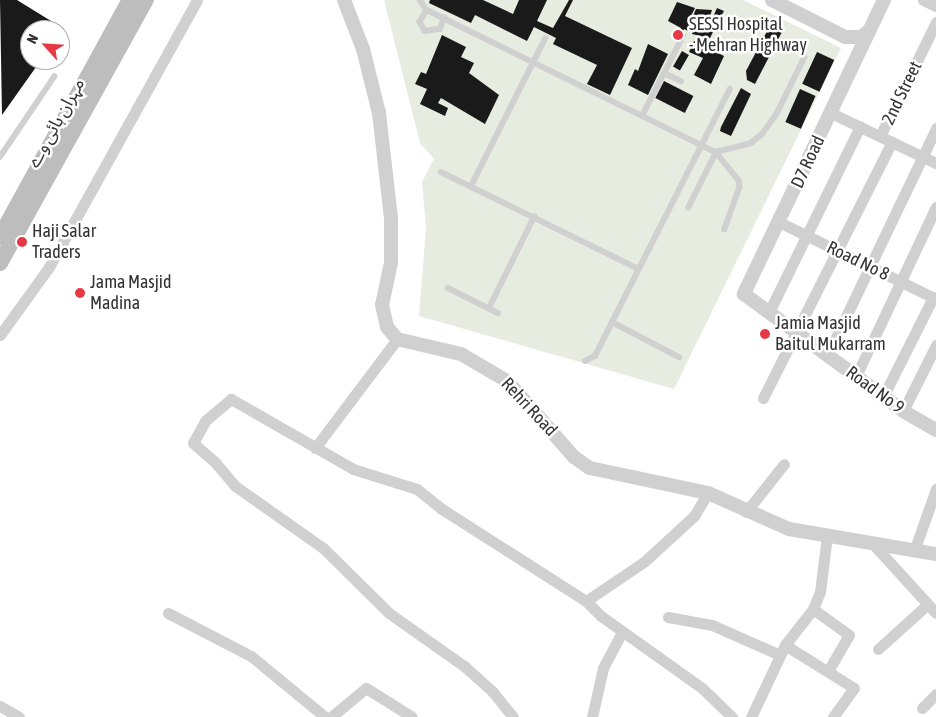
<!DOCTYPE html>
<meta charset="utf-8">
<style>
body{margin:0}
#map{position:relative;width:936px;height:717px;overflow:hidden;background:#fff;font-family:"Asap Condensed","Noto Sans Arabic",sans-serif}
div>[style]{position:absolute}
[style*='--x']{left:calc(var(--x)*1px);top:calc(var(--y)*1px);width:calc(var(--w)*1px);rotate:calc(var(--a)*1deg)}
.green>*{inset:0;background:#e6ecdf}
.building>*{inset:0;background:#1a1a1a;transform-origin:0 0}
.service>*{height:5.5px;margin:-2.75px;padding:0 2.75px;transform-origin:2.75px;border-radius:2.75px;background:#d0d0d0}
.minor>*{height:11px;margin:-5.5px;padding:0 5.5px;transform-origin:5.5px;border-radius:5.5px;background:#d0d0d0}
.tertiary>*{height:14px;margin:-7px;padding:0 7px;transform-origin:7px;border-radius:7px;background:#d0d0d0}
.secondary>*{height:16px;margin:-8px;padding:0 8px;transform-origin:8px;border-radius:8px;background:#bdbdbd}
.dots>*{width:14px;height:14px;translate:-50% -50%;box-sizing:border-box;border:2px solid #fff;border-radius:50%}
span{translate:-50% -50%;white-space:nowrap;text-align:center;line-height:1.15;-webkit-text-stroke:5px #fff;paint-order:stroke}
.poi-label{font-size:18px;color:#333}
.left{translate:0 -50%;text-align:left}
.street-label{font-size:18px;color:#333}
.north{position:absolute;left:20px;top:20px;width:50px;height:50px;box-sizing:border-box;background:#fff;border:1px solid #adadad;border-radius:50%;rotate:296deg;font-size:14px;font-weight:700;line-height:20px;text-align:center;color:#333}
.north::after{content:'';display:block;margin:auto;width:18px;height:22px;background:#e63946;clip-path:polygon(50% 0,100% 100%,50% 72%,0 100%)}
</style>
<div id="map">
<div class="green">
<div style="clip-path:polygon(384px 0,743px 0,841px 48px,674px 389px,419px 316px,426px 229px,422px 182px,434px 159px,420px 143px)"></div>
</div>
<div class="building">
<div style="clip-path:polygon(0 0,17px 0,64px 29px,60px 34px,60px 30px,30px 30px,30px 60px,41px 60px,2px 115px)"></div>
<div style="clip-path:polygon(430px 0,483px 0,513px 14px,519px 0,547px 0,537px 21px,553px 28px,569px 0,573px 0,565px 16px,632px 48px,610px 95px,587px 84px,597px 65px,553px 44px,556px 38px,534px 27px,527px 41px,475px 15px,471px 23px,429px 3px)"></div>
<div style="clip-path:polygon(677px 2px,695px 8px,689px 20px,693px 22px,688px 31px,684px 29px,682px 33px,679px 31px,681px 28px,668px 21px)"></div>
<div style="clip-path:polygon(717px 8px,724px 11px,719px 20px,713px 17px)"></div>
<div style="clip-path:polygon(696px 9px,712px 10px,706px 29px,713px 32px,710px 38px,692px 34px,695px 21px,691px 20px)"></div>
<div style="clip-path:polygon(772px 22px,784px 28px,755px 84px,747px 80px,746px 71px)"></div>
<div style="clip-path:polygon(442px 35px,466px 47px,461px 57px,474px 63px,469px 73px,499px 95px,485px 124px,441px 98px,438px 103px,448px 108px,445px 116px,420px 104px,427px 89px,415px 84px,421px 72px,426px 74px)"></div>
<div style="clip-path:polygon(694px 41px,724px 56px,711px 84px,694px 75px,703px 58px,689px 52px)"></div>
<div style="clip-path:polygon(648px 44px,668px 54px,648px 95px,628px 85px,635px 69px,638px 71px)"></div>
<div style="left:682px;top:51px;width:8px;height:18px;rotate:30deg"></div>
<div style="left:817px;top:52px;width:19px;height:35px;rotate:25deg"></div>
<div style="left:664px;top:81px;width:33px;height:19px;rotate:27deg"></div>
<div style="clip-path:polygon(741px 88px,751px 94px,731px 136px,720px 131px,721px 127px)"></div>
<div style="left:800px;top:89px;width:17px;height:36px;rotate:24deg"></div>
</div>
<div class="service">
<div style="--x:420;--y:0;--w:12;--a:55"></div>
<div style="--x:427;--y:10;--w:322;--a:26.2"></div>
<div style="--x:716;--y:152;--w:36;--a:51"></div>
<div style="--x:739;--y:180;--w:7;--a:82"></div>
<div style="--x:740;--y:187;--w:45;--a:109.7"></div>
<div style="--x:427;--y:10;--w:14;--a:120"></div>
<div style="--x:420;--y:22;--w:10;--a:61"></div>
<div style="--x:425;--y:31;--w:15;--a:-8"></div>
<div style="--x:440;--y:29;--w:12;--a:-70"></div>
<div style="--x:664;--y:73;--w:19;--a:25"></div>
<div style="--x:642;--y:116;--w:90;--a:-62.9"></div>
<div style="--x:0;--y:157;--w:97;--a:-56"></div>
<div style="--x:441;--y:172;--w:220;--a:26.1"></div>
<div style="--x:471;--y:186;--w:165;--a:-63.3"></div>
<div style="--x:688;--y:208;--w:63;--a:-63.4"></div>
<div style="--x:716;--y:152;--w:36;--a:-14"></div>
<div style="--x:751;--y:143;--w:14;--a:-39"></div>
<div style="--x:762;--y:134;--w:24;--a:-54"></div>
<div style="--x:776;--y:115;--w:64;--a:-63.8"></div>
<div style="--x:448;--y:288;--w:56;--a:26.6"></div>
<div style="--x:489;--y:308;--w:102;--a:-63.7"></div>
<div style="--x:612;--y:322;--w:76;--a:27.6"></div>
<div style="--x:585;--y:361;--w:11;--a:-27"></div>
<div style="--x:595;--y:356;--w:299;--a:-63.2"></div>
</div>
<div class="minor">
<div style="--x:923;--y:0;--w:14;--a:25"></div>
<div style="--x:831;--y:113;--w:116;--a:25.5"></div>
<div style="--x:880;--y:136;--w:127;--a:-63.8"></div>
<div style="--x:779;--y:222;--w:175;--a:26.1"></div>
<div style="--x:769;--y:312;--w:207;--a:-63.9"></div>
<div style="--x:0;--y:335;--w:84;--a:-54.2"></div>
<div style="--x:49;--y:267;--w:305;--a:-61"></div>
<div style="--x:827;--y:356;--w:253;--a:-64.4"></div>
<div style="--x:856;--y:376;--w:187;--a:-64.7"></div>
<div style="--x:883;--y:397;--w:112;--a:-63.4"></div>
<div style="--x:763;--y:398;--w:287;--a:-63.3"></div>
<div style="--x:903;--y:411;--w:74;--a:-63.4"></div>
<div style="--x:315;--y:448;--w:136;--a:-53"></div>
<div style="--x:746;--y:512;--w:61;--a:-51.6"></div>
<div style="--x:873;--y:544;--w:93;--a:47.6"></div>
<div style="--x:914;--y:551;--w:66;--a:-70.5"></div>
<div style="--x:586;--y:601;--w:71;--a:-34.1"></div>
<div style="--x:645;--y:561;--w:67;--a:-42.6"></div>
<div style="--x:694;--y:516;--w:27;--a:-59"></div>
<div style="--x:813;--y:609;--w:44;--a:35.8"></div>
<div style="--x:849;--y:635;--w:42;--a:120.3"></div>
<div style="--x:168;--y:613;--w:93;--a:27.4"></div>
<div style="--x:251;--y:656;--w:96;--a:39.5"></div>
<div style="--x:668;--y:617;--w:45;--a:10.3"></div>
<div style="--x:712;--y:625;--w:74;--a:23.8"></div>
<div style="--x:785;--y:645;--w:81;--a:31.9"></div>
<div style="--x:854;--y:688;--w:36;--a:126"></div>
<div style="--x:878;--y:649;--w:67;--a:-42"></div>
<div style="--x:0;--y:706;--w:22;--a:30"></div>
<div style="--x:922;--y:708;--w:20;--a:-45"></div>
<div style="--x:331;--y:717;--w:45;--a:-39.6"></div>
<div style="--x:366;--y:688;--w:54;--a:32.2"></div>
<div style="--x:513;--y:717;--w:32;--a:-129"></div>
<div style="--x:493;--y:692;--w:39;--a:-138"></div>
<div style="--x:464;--y:666;--w:92;--a:-144.8"></div>
<div style="--x:389;--y:613;--w:93;--a:-135.4"></div>
<div style="--x:323;--y:548;--w:108;--a:-144.8"></div>
<div style="--x:235;--y:486;--w:30;--a:-130"></div>
<div style="--x:216;--y:463;--w:30;--a:-139"></div>
<div style="--x:193;--y:443;--w:26;--a:-61"></div>
<div style="--x:206;--y:420;--w:33;--a:-40"></div>
<div style="--x:231;--y:399;--w:141;--a:29.8"></div>
<div style="--x:353;--y:469;--w:67;--a:17.4"></div>
<div style="--x:417;--y:489;--w:32;--a:39"></div>
<div style="--x:442;--y:509;--w:171;--a:32.6"></div>
<div style="--x:586;--y:601;--w:21;--a:45"></div>
<div style="--x:601;--y:616;--w:124;--a:35.5"></div>
<div style="--x:702;--y:688;--w:42;--a:44"></div>
<div style="--x:592;--y:717;--w:50;--a:-77.3"></div>
<div style="--x:603;--y:668;--w:41;--a:-62.2"></div>
<div style="--x:751;--y:717;--w:80;--a:-64.7"></div>
<div style="--x:785;--y:645;--w:46;--a:-52.1"></div>
<div style="--x:813;--y:609;--w:18;--a:-68"></div>
<div style="--x:820;--y:592;--w:56;--a:-82.9"></div>
</div>
<div class="tertiary">
<div style="--x:344;--y:0;--w:53;--a:68.8"></div>
<div style="--x:363;--y:49;--w:66;--a:76"></div>
<div style="--x:379;--y:113;--w:106;--a:83.5"></div>
<div style="--x:391;--y:218;--w:45;--a:90"></div>
<div style="--x:391;--y:263;--w:43;--a:102.1"></div>
<div style="--x:382;--y:305;--w:23;--a:77"></div>
<div style="--x:387;--y:327;--w:16;--a:50"></div>
<div style="--x:397;--y:339;--w:66;--a:13.2"></div>
<div style="--x:461;--y:354;--w:53;--a:30.4"></div>
<div style="--x:507;--y:381;--w:101;--a:48.6"></div>
<div style="--x:574;--y:457;--w:19;--a:35"></div>
<div style="--x:590;--y:468;--w:121;--a:12"></div>
<div style="--x:708;--y:493;--w:89;--a:24"></div>
<div style="--x:789;--y:529;--w:149;--a:9.7"></div>
<div style="--x:772;--y:0;--w:82;--a:26.9"></div>
<div style="--x:845;--y:37;--w:16;--a:0"></div>
<div style="--x:861;--y:37;--w:11;--a:-38"></div>
<div style="--x:884;--y:0;--w:326;--a:115.5"></div>
<div style="--x:744;--y:294;--w:197;--a:36.3"></div>
<div style="--x:903;--y:411;--w:38;--a:30"></div>
</div>
<div class="secondary">
<div style="--x:0;--y:237;--w:270;--a:-61.3"></div>
<div style="--x:0;--y:263;--w:301;--a:-61"></div>
</div>
<div class="dots">
<div style="left:678px;top:35px;background:#e63946"></div>
<div style="left:22px;top:242px;background:#e63946"></div>
<div style="left:80px;top:293px;background:#e63946"></div>
<div style="left:765px;top:334px;background:#e63946"></div>
</div>
<div class="poi-label">
<span class="left" style="left:689px;top:35px">SESSI Hospital<br>- Mehran Highway</span>
<span class="left" style="left:32px;top:242px">Haji Salar<br>Traders</span>
<span class="left" style="left:90px;top:293px">Jama Masjid<br>Madina</span>
<span class="left" style="left:775px;top:334px">Jamia Masjid<br>Baitul Mukarram</span>
</div>
<div class="street-label">
<span style="left:902px;top:93px;rotate:-64deg">2nd Street</span>
<span style="left:56px;top:123px;rotate:-61deg">مہران ہائی وے</span>
<span style="left:808px;top:162px;rotate:-65deg">D7 Road</span>
<span style="left:858px;top:261px;rotate:26deg">Road No 8</span>
<span style="left:875px;top:390px;rotate:36deg">Road No 9</span>
<span style="left:529px;top:407px;rotate:47deg">Rehri Road</span>
</div>
<div class="north">N</div>
</div>
